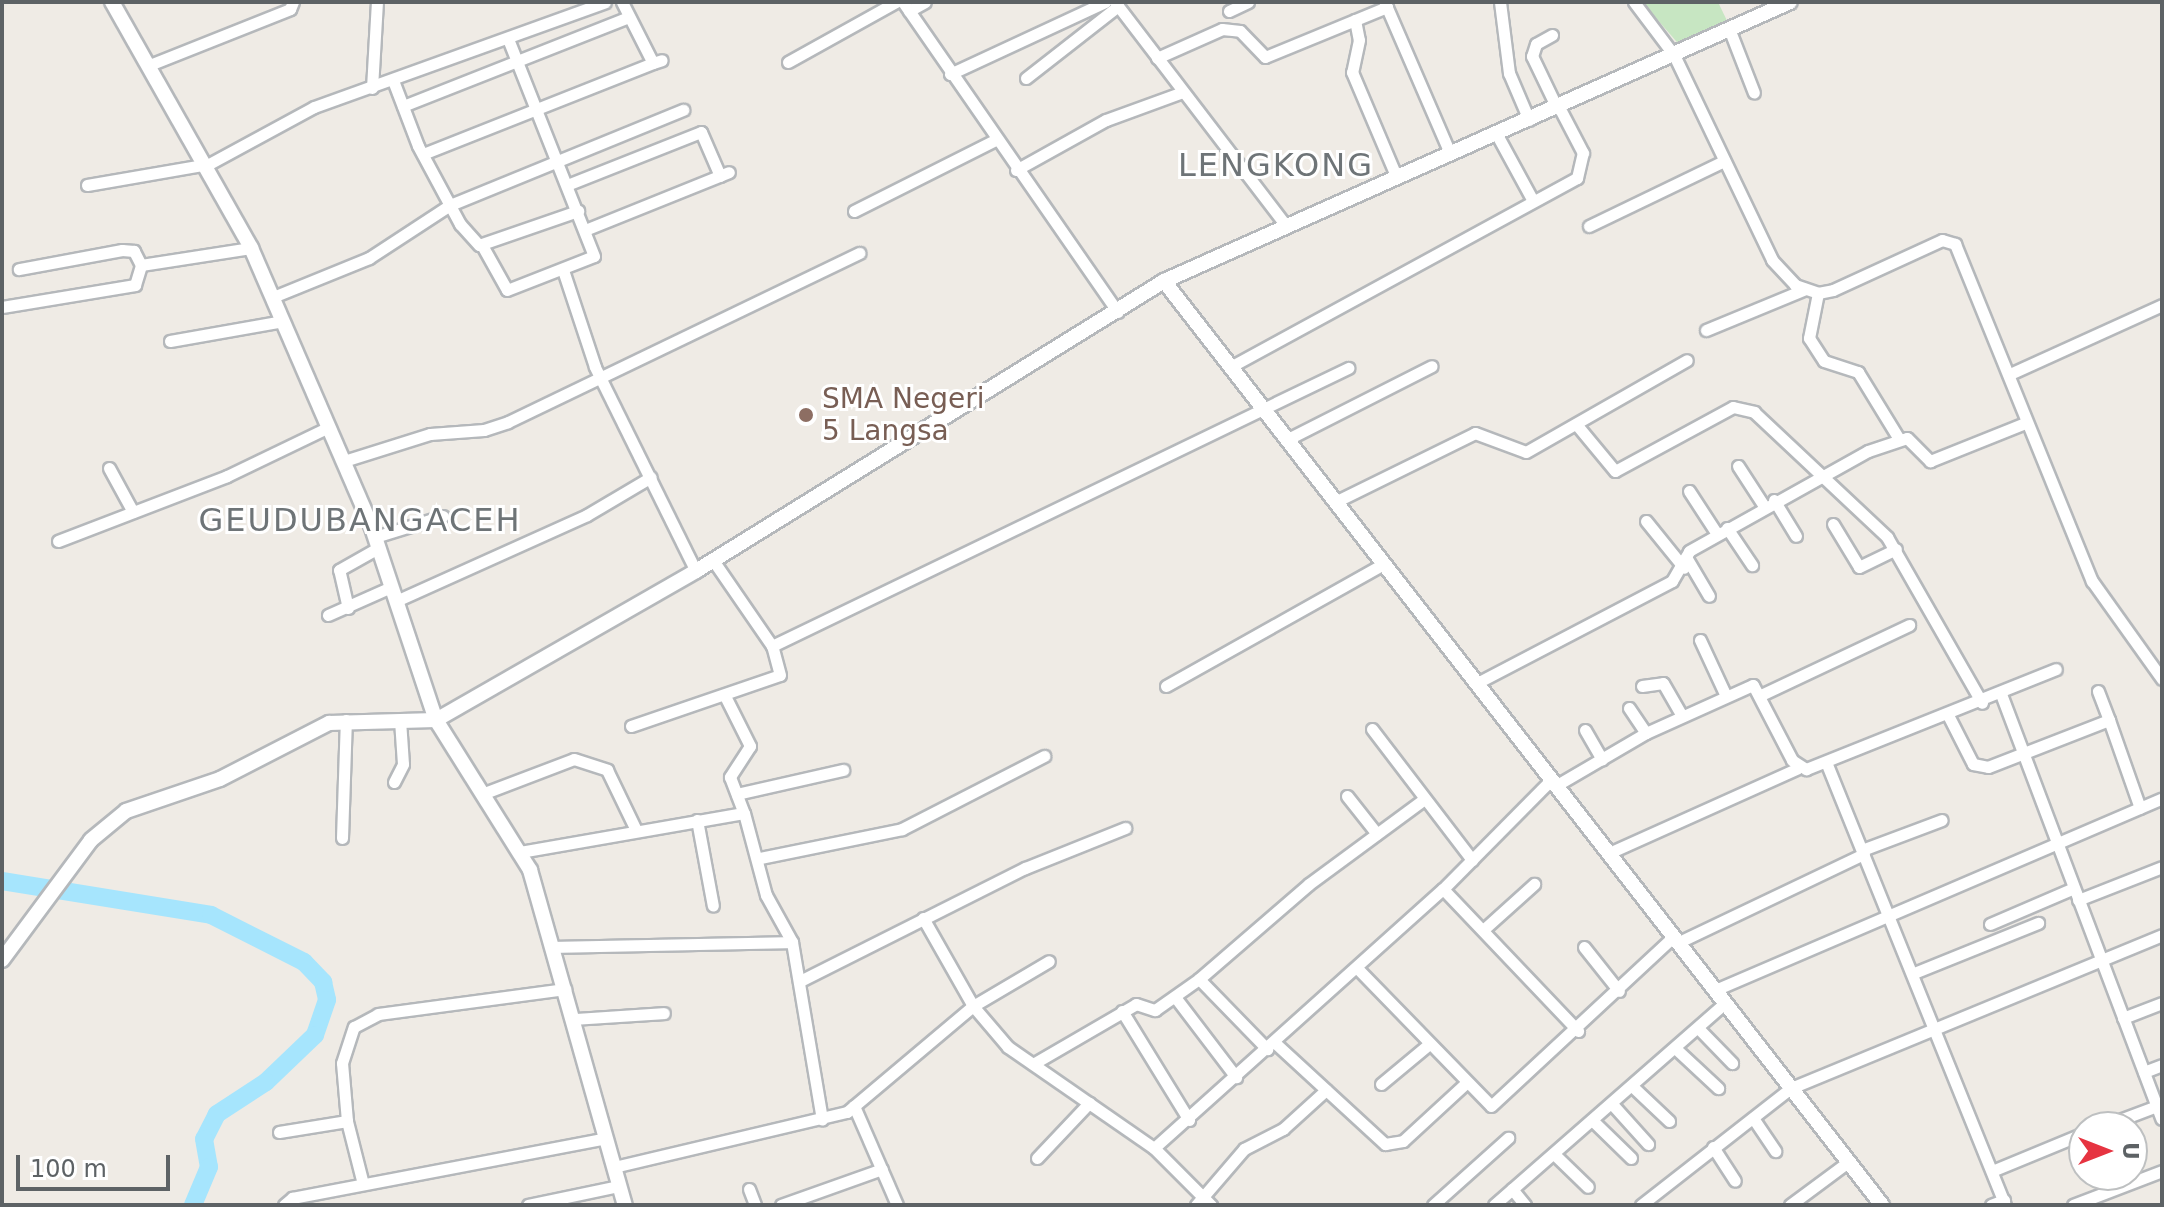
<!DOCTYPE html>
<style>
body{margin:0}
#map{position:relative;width:2164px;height:1207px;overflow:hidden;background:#efebe5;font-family:"DejaVu Sans",sans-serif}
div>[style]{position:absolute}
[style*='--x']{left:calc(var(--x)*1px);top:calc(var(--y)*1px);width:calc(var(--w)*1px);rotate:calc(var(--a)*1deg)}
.green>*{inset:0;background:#c7e6c2}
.river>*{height:18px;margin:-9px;padding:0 9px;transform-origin:9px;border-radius:9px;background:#a6e5fd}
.roads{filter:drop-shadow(2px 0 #b5b8bb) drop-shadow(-2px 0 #b5b8bb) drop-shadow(0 2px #b5b8bb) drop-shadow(0 -2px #b5b8bb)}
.minor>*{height:11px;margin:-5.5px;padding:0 5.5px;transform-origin:5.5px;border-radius:5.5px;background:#fff}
.tertiary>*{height:14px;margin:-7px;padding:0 7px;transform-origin:7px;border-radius:7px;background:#fff}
.dots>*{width:22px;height:22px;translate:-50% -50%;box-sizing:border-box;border:4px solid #fff;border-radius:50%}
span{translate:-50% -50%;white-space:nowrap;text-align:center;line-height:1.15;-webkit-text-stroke:6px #fff;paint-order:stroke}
.education-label{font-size:28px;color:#785e54}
.left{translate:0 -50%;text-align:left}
.quarter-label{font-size:32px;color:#6e7477;letter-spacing:2px}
.frame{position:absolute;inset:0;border:4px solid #5d6265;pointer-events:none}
.north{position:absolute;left:2068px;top:1111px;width:80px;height:80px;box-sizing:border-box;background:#fff;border:2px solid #bec0c1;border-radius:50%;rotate:90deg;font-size:22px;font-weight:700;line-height:32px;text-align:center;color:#5d6265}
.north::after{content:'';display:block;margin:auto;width:28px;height:36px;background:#e63441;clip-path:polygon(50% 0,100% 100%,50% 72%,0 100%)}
.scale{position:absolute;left:16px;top:1155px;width:154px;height:36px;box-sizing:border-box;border:4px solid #5d6265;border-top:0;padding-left:10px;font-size:24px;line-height:28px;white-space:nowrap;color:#5d6265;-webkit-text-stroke:6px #fff;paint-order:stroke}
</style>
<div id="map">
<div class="green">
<div style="clip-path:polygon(1642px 2px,1718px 2px,1730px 27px,1683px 49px)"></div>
</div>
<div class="river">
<div style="--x:2;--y:881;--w:212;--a:9.2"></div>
<div style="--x:211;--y:915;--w:104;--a:26.8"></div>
<div style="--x:304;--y:962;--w:28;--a:46"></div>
<div style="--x:323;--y:982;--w:18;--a:77"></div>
<div style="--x:327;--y:1000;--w:37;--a:109"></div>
<div style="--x:315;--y:1035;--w:68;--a:136.2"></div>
<div style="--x:266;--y:1082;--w:59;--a:146.9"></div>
<div style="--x:217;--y:1114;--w:28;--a:117"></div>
<div style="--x:204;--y:1139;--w:28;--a:80"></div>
<div style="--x:209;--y:1167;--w:41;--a:112.8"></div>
</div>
<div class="roads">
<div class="minor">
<div style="--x:622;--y:2;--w:68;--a:63.1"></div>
<div style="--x:653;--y:63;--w:9;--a:-18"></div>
<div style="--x:903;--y:2;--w:377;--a:55.3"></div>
<div style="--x:1115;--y:2;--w:282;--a:52.6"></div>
<div style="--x:1500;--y:2;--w:72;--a:82.8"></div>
<div style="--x:1509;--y:73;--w:51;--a:66.9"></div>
<div style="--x:1634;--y:2;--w:66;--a:53"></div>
<div style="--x:1674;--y:55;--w:227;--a:64.4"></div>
<div style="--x:1772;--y:260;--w:34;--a:47"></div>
<div style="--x:1795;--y:285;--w:24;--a:19"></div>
<div style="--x:1818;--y:293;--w:15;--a:-11"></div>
<div style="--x:1833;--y:290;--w:120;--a:-24.6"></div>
<div style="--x:1942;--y:240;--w:14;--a:17"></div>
<div style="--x:1955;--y:244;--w:364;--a:67.9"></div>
<div style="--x:2092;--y:581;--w:120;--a:54.5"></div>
<div style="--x:1385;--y:3;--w:163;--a:66.6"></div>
<div style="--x:909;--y:11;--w:18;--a:-29"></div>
<div style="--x:1229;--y:11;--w:21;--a:-25"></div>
<div style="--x:1355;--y:20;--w:20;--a:79"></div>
<div style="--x:1359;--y:40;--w:33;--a:102"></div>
<div style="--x:1352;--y:72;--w:115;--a:67"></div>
<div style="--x:1730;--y:31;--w:66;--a:68.8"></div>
<div style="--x:1552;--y:35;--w:18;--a:151"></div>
<div style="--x:1536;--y:44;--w:13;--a:108"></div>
<div style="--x:1532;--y:56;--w:58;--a:64.3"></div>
<div style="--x:1157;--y:58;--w:71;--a:-24"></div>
<div style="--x:1222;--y:29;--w:18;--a:6"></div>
<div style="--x:1240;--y:31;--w:36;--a:46"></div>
<div style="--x:1265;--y:57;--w:132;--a:-22.3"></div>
<div style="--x:788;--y:62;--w:124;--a:-29.1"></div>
<div style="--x:147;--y:66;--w:154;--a:-21.7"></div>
<div style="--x:290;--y:9;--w:8;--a:-67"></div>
<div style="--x:950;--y:74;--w:171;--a:-24.9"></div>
<div style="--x:1026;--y:78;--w:117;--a:-38"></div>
<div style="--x:394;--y:83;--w:67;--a:69.1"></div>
<div style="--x:418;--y:146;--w:89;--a:61.7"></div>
<div style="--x:460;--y:224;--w:28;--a:48"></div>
<div style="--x:479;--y:245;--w:105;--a:-19"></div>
<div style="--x:372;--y:88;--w:86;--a:-86.7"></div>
<div style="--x:403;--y:106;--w:243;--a:-21.5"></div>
<div style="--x:1496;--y:133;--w:77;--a:61.4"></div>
<div style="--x:423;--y:154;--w:247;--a:-21.6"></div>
<div style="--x:1016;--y:170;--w:103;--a:-29.1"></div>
<div style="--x:1106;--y:120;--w:82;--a:-20"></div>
<div style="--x:87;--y:185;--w:124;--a:-9.8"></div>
<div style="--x:209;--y:164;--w:119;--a:-28.5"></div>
<div style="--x:314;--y:107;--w:309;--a:-19.8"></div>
<div style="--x:567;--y:185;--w:144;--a:-21.6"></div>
<div style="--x:701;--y:132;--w:48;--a:66.6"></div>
<div style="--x:854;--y:211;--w:158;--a:-26.7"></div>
<div style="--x:1589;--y:226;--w:150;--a:-25.7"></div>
<div style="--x:585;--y:230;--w:155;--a:-21.9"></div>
<div style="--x:483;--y:247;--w:49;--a:60.8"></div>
<div style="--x:507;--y:290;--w:93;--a:-21.3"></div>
<div style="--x:594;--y:256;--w:231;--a:-111.6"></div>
<div style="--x:141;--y:265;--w:111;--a:-8.8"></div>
<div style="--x:563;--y:270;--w:102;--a:71.7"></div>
<div style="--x:595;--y:367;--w:228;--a:63.7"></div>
<div style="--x:1818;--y:293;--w:46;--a:101.3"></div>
<div style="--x:1809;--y:338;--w:27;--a:57"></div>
<div style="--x:1824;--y:361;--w:36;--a:18"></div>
<div style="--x:1858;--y:372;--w:79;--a:58.5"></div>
<div style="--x:273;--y:297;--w:104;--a:-22.1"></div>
<div style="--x:369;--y:258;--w:97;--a:-33.2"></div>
<div style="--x:450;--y:205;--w:252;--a:-22.2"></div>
<div style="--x:2;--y:307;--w:135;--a:-9.4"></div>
<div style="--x:135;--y:285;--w:21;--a:-73"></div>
<div style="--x:141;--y:265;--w:16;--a:-117"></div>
<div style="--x:134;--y:251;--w:12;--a:-175"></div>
<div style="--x:122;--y:250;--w:105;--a:169.5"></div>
<div style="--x:1706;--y:330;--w:105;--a:-22.4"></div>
<div style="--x:170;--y:341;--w:115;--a:-10"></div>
<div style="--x:1232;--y:366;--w:393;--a:-28.6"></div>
<div style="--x:1577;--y:178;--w:26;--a:-77"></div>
<div style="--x:1583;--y:153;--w:52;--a:-117.6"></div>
<div style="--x:2010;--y:374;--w:167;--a:-24.4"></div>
<div style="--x:1576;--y:424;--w:61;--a:50.3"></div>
<div style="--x:1615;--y:471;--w:134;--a:-28.5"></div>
<div style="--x:1733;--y:407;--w:22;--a:13"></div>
<div style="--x:1754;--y:412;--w:183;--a:43.2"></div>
<div style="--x:1887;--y:537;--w:191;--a:60.2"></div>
<div style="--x:1288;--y:439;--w:161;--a:-26.9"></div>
<div style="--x:344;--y:461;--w:90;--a:-17.4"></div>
<div style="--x:430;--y:434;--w:54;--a:-4.2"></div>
<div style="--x:484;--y:430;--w:25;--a:-18"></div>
<div style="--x:508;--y:422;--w:390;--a:-25.7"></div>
<div style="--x:1738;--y:466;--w:48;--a:57"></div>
<div style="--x:109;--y:468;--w:50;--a:61.4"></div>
<div style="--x:1689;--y:491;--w:51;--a:56.9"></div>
<div style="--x:1774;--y:500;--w:42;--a:58.6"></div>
<div style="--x:1335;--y:502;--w:156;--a:-26.2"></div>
<div style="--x:1475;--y:433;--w:54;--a:20.4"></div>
<div style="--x:1526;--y:452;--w:185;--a:-29.7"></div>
<div style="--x:1646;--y:521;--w:60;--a:51"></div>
<div style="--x:1833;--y:524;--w:50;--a:58.8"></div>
<div style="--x:1859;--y:567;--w:41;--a:-25.9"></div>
<div style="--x:1727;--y:528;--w:45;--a:56"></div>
<div style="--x:375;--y:537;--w:71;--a:-17.2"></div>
<div style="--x:58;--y:541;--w:181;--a:-21"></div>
<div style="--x:227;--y:476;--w:113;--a:-25.7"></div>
<div style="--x:1686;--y:557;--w:45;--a:59.5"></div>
<div style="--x:396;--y:601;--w:209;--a:-24.2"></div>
<div style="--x:587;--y:515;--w:74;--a:-30.7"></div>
<div style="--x:348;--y:608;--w:39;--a:-103"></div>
<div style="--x:339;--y:570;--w:45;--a:-29.4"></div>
<div style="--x:328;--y:615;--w:69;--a:-24"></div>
<div style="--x:1700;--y:640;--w:62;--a:65.1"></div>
<div style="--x:772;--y:646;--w:640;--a:-25.76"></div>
<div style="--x:1477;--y:683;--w:220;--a:-27.6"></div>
<div style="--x:1672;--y:581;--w:34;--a:-60"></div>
<div style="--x:1689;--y:551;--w:205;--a:-29.2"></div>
<div style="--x:1868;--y:451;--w:41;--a:-18.4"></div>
<div style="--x:1907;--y:438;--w:33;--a:45"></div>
<div style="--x:1930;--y:461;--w:102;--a:-21.8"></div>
<div style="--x:1166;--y:686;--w:249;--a:-29.3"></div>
<div style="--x:1642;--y:686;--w:21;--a:-8"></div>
<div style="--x:1663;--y:683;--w:38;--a:60"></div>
<div style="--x:2001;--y:694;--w:454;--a:69.3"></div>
<div style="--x:1761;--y:695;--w:164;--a:-25.3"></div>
<div style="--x:725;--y:696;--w:56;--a:63.4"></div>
<div style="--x:750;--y:746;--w:37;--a:123"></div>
<div style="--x:730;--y:777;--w:39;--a:69"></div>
<div style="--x:1629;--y:708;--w:30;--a:56"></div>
<div style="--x:1948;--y:715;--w:55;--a:63"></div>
<div style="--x:1973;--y:764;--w:15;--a:11"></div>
<div style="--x:1988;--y:767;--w:130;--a:-21.2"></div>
<div style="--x:2109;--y:720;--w:31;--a:-111"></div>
<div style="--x:2109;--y:720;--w:93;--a:70.6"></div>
<div style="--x:631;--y:726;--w:157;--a:-18.9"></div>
<div style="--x:780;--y:675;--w:30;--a:-105"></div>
<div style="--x:772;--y:646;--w:104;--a:-124.5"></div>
<div style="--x:1372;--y:729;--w:165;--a:52.6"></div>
<div style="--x:1585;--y:730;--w:34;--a:60"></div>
<div style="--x:1826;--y:762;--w:478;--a:68"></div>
<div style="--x:394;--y:782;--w:20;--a:-63"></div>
<div style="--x:403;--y:764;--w:44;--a:-93.9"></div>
<div style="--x:1557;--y:785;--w:103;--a:-30.3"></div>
<div style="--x:1646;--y:733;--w:117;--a:-24.2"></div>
<div style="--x:1753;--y:685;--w:85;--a:62.5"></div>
<div style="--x:1792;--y:760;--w:17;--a:33"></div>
<div style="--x:1806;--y:769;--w:269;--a:-21.8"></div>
<div style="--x:482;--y:794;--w:98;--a:-20.8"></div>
<div style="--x:574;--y:759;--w:35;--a:18"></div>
<div style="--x:607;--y:770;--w:67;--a:64.2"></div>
<div style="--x:737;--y:794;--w:109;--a:-12.8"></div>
<div style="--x:1347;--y:796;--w:48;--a:51.7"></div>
<div style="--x:697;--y:820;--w:87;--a:79.5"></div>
<div style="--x:342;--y:838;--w:118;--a:-88.1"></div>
<div style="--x:1862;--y:850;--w:85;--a:-20.6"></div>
<div style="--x:520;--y:852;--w:227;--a:-9.9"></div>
<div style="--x:744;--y:813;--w:85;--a:75"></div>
<div style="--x:766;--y:895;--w:54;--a:61"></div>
<div style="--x:792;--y:942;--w:180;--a:80.4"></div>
<div style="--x:1609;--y:853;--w:207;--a:-24.2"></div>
<div style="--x:760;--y:858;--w:145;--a:-11.5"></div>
<div style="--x:902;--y:829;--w:160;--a:-27.2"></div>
<div style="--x:1443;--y:889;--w:196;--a:46.4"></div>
<div style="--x:2078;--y:900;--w:90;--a:-21.4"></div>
<div style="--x:923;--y:918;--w:101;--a:60.4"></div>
<div style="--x:973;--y:1006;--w:88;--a:-30.6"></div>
<div style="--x:1990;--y:924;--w:91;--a:-23.2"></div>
<div style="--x:1483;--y:930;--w:69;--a:-42"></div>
<div style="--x:1677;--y:943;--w:207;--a:-25.5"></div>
<div style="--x:555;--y:947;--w:237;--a:-1.2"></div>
<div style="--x:1584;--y:947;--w:56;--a:51.5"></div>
<div style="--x:1357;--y:968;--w:192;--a:45.8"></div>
<div style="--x:1491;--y:1106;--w:248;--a:-42.9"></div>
<div style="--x:1914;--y:973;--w:134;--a:-22"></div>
<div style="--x:1199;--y:979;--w:145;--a:-40.8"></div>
<div style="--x:1309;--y:884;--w:142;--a:-36.4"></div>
<div style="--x:800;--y:981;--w:252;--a:-26.7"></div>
<div style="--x:1025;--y:868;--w:108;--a:-21.8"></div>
<div style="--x:1715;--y:990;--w:486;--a:-23.2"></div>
<div style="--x:1175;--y:997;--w:101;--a:52.7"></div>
<div style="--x:1122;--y:1011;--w:128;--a:58.4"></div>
<div style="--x:2123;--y:1018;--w:42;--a:-21"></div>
<div style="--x:574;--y:1019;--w:90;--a:-3.8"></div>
<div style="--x:1698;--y:1028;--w:49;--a:45.8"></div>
<div style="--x:1274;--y:1042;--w:151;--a:42.6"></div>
<div style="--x:1385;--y:1144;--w:18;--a:-9"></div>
<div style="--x:1403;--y:1141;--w:83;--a:-42.6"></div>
<div style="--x:1675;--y:1048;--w:59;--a:42.9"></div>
<div style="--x:1033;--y:1064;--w:119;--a:-30.2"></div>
<div style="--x:1136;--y:1004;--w:20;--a:18"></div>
<div style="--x:1155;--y:1010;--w:54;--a:-35.2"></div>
<div style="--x:1199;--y:979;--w:98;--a:45.8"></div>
<div style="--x:2144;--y:1072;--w:19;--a:-21"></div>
<div style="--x:1381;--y:1084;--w:61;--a:-39.7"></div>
<div style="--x:1632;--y:1086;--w:51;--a:43.4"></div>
<div style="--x:1612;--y:1104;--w:54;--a:48"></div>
<div style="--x:854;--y:1106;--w:108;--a:66.5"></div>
<div style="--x:1753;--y:1118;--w:40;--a:56"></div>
<div style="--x:1593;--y:1121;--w:53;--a:44.2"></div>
<div style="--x:2101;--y:1127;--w:60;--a:-20.6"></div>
<div style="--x:279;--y:1132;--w:69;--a:-9.2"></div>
<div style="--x:1713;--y:1147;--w:40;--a:57.1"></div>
<div style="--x:1154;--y:1148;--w:388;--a:-41.9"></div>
<div style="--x:1443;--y:889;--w:155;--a:-45.3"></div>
<div style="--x:1554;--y:1154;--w:47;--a:44.1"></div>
<div style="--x:1037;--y:1158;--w:76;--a:-46.6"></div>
<div style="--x:614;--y:1167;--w:239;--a:-13.3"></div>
<div style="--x:847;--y:1112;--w:165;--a:-40.1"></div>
<div style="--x:973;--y:1006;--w:54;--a:49.5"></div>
<div style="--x:1008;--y:1047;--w:178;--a:34.7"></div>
<div style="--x:1154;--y:1148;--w:81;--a:45"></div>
<div style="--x:1992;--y:1171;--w:100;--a:-22.4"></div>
<div style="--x:363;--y:1184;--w:65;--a:-104.3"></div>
<div style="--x:347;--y:1121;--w:58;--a:-94.9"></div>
<div style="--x:342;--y:1063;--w:38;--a:-72"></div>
<div style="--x:354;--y:1027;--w:27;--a:-28"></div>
<div style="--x:378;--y:1014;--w:189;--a:-7.6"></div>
<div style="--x:749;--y:1189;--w:17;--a:69"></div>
<div style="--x:1512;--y:1189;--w:21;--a:51"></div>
<div style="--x:284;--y:1205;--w:11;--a:-41"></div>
<div style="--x:292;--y:1198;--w:320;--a:-10.8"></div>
<div style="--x:528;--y:1205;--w:93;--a:-11.8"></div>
<div style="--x:781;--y:1205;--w:107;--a:-19.6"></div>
<div style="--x:1196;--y:1205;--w:74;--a:-49.4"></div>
<div style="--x:1244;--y:1149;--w:44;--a:-27.1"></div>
<div style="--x:1283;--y:1129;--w:58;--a:-42.2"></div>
<div style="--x:1433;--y:1205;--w:101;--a:-41.8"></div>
<div style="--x:1494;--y:1205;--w:307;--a:-41.2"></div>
<div style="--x:1641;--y:1205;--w:190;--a:-38"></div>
<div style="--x:1791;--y:1088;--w:401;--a:-22.4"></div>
<div style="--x:1790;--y:1205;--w:72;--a:-36.6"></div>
<div style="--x:1991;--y:1205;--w:14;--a:-21"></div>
<div style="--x:2073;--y:1205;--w:95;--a:-20.9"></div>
</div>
<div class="tertiary">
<div style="--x:112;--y:2;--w:283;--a:60.5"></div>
<div style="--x:251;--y:248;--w:302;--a:66.6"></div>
<div style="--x:371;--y:525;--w:206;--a:71.6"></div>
<div style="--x:436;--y:720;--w:177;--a:57.9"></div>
<div style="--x:530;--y:870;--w:348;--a:74.2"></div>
<div style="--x:1164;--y:281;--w:1170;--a:52.15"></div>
<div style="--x:2;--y:960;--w:149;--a:-53.4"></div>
<div style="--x:91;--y:840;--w:45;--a:-39.6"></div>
<div style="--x:126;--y:811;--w:99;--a:-18.8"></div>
<div style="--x:220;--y:779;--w:123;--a:-27.2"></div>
<div style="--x:329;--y:723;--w:107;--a:-1.6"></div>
<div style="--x:436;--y:720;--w:300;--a:-29.8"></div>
<div style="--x:696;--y:571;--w:551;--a:-31.78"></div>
<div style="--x:1164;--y:281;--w:685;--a:-24.02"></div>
</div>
</div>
<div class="dots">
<div style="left:806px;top:415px;background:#8d6e63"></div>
</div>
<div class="education-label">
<span class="left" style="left:822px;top:415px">SMA Negeri<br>5 Langsa</span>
</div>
<div class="quarter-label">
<span style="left:1276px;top:165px">LENGKONG</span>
<span style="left:360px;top:520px">GEUDUBANGACEH</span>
</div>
<div class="frame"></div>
<div class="north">U</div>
<div class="scale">100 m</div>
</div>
